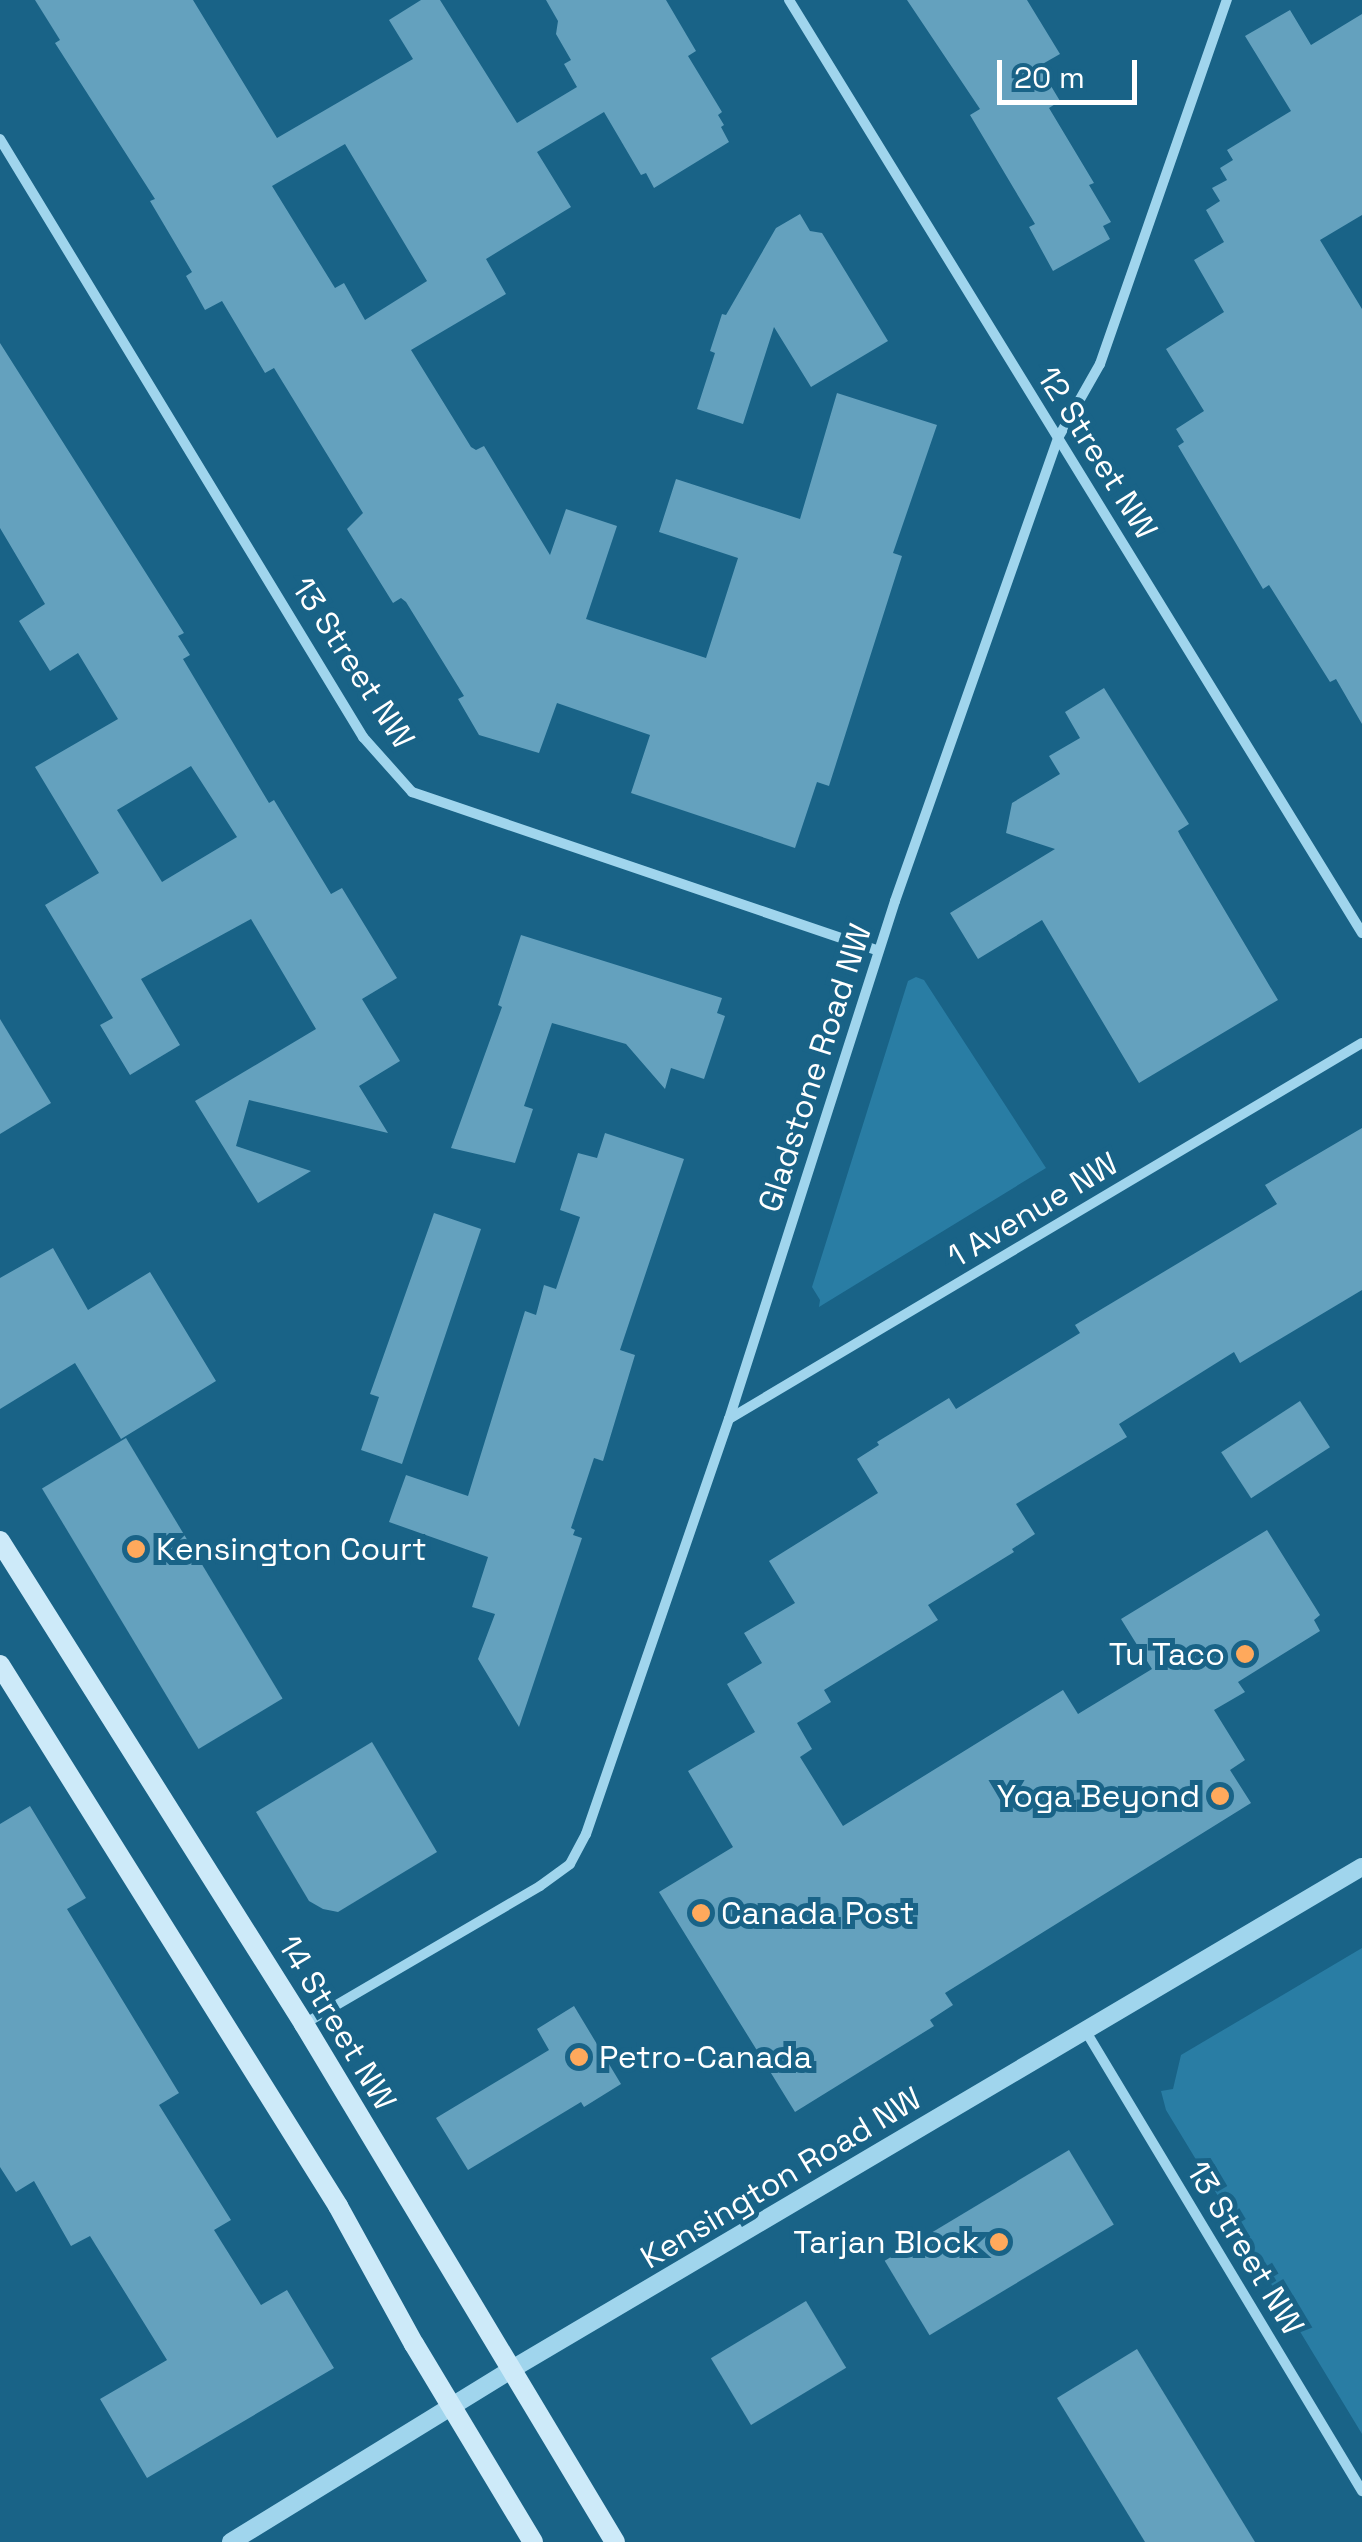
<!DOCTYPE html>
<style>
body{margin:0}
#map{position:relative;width:1362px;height:2542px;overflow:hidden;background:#196387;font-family:"Space Grotesk",sans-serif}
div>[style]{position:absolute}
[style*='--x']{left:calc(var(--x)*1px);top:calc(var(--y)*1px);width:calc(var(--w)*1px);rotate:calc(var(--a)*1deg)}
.green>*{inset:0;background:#297da4}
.building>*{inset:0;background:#64a1be;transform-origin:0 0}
.minor>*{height:10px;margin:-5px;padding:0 5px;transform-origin:5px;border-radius:5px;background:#a0d5ed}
.tertiary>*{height:18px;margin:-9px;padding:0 9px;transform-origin:9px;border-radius:9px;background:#a0d5ed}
.secondary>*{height:20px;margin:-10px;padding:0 10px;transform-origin:10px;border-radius:10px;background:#cdeaf9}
.dots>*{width:28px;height:28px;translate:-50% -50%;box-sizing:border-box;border:5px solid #196387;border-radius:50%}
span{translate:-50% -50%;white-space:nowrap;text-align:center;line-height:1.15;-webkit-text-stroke:10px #196387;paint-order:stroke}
.street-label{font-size:32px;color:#fff}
.poi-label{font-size:32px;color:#fff}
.left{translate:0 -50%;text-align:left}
.right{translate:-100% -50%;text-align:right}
.scale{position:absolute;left:997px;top:60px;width:140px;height:45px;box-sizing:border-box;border:5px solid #fff;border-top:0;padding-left:12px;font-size:30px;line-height:35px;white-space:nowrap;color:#fff;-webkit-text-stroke:8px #196387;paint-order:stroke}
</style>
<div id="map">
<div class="green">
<div style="clip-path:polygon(916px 977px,924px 980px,1046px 1168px,819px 1307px,820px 1300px,812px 1287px,908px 981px)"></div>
<div style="clip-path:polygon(1362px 1948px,1362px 2434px,1166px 2110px,1161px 2091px,1173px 2089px,1181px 2055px)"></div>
</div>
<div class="building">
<div style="clip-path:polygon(evenodd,35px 0,193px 0,277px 138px,413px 59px,389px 20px,421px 0,440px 0,517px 123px,577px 87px,564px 64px,571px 60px,556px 34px,558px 21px,546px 0,666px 0,696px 51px,688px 56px,722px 112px,718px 115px,724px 125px,721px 127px,729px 142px,654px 188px,646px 173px,641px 175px,604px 112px,537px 152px,571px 207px,486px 259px,506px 294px,411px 350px,471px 447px,476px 450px,484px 446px,550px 555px,566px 509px,617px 526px,586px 619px,706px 658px,738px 558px,659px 532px,676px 479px,800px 519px,837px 393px,937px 425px,893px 553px,902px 556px,829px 786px,817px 782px,795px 848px,631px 793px,650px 735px,557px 703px,539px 753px,479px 735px,458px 699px,464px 696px,406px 602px,401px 598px,393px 603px,347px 529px,363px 513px,274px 368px,265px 373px,222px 301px,205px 310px,186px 276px,192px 272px,150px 201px,155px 199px,55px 43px,60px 40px,35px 0,345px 144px,427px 281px,365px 320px,344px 283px,335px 288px,272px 186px,345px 144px)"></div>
<div style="clip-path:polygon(907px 0,1027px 0,1060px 54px,1039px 66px,1060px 101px,1049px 108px,1094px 183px,1089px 185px,1111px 222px,1103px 226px,1110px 239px,1053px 271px,1029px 227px,1035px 224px,970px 115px,980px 109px)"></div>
<div style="clip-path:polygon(1290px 10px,1311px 45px,1362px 14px,1362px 215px,1320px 240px,1362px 309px,1362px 724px,1336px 679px,1330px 682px,1269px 585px,1263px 589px,1178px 446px,1184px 442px,1176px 429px,1204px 411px,1166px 349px,1224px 312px,1194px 260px,1224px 242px,1206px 210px,1220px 201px,1212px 188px,1227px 180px,1220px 168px,1233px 160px,1227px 150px,1291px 111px,1245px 36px)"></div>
<div style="clip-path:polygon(800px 214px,810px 231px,822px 233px,888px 341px,811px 387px,774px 327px,743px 424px,697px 409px,715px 353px,710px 351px,722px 314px,726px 315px,776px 228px)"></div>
<div style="clip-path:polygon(evenodd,0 343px,184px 633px,178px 636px,190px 655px,183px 659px,269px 803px,274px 800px,331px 894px,342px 888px,397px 978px,362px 999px,400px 1061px,359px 1086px,388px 1133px,249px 1100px,236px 1146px,311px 1171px,258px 1203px,195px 1101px,316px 1029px,251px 919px,141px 979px,180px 1045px,130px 1075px,100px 1025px,113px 1018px,45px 905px,99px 873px,35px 767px,118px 719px,78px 653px,50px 671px,19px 621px,45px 604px,0 528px,0 343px,191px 766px,237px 837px,162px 882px,117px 810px,191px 766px)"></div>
<div style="clip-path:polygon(1104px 688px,1189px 824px,1178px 831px,1180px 835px,1278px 1000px,1139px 1083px,1042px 920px,978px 959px,950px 913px,1055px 849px,1006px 833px,1012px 803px,1060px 774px,1049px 756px,1080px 738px,1065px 712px)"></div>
<div style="clip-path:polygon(521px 935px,722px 998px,717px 1013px,725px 1016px,704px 1079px,671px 1068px,665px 1089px,626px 1044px,552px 1023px,524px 1106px,533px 1109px,515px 1163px,451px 1148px,502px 1007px,498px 1005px)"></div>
<div style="clip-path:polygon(0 1019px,51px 1103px,0 1134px)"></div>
<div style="clip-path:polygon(1362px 1128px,1362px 1290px,1240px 1363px,1234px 1352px,1119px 1424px,1127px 1437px,1016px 1504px,1035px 1534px,1012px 1549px,1014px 1552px,928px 1605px,938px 1620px,824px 1690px,831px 1702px,797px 1723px,812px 1749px,800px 1757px,843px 1826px,1063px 1690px,1078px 1714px,1152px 1669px,1121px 1619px,1267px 1530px,1320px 1615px,1314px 1620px,1320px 1631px,1238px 1682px,1245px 1692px,1214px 1710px,1245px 1760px,1230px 1770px,1251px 1803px,945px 1993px,953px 2005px,930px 2020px,934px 2026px,795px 2112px,659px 1892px,733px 1847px,688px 1771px,755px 1732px,727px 1684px,762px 1663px,744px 1633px,795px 1603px,769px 1561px,878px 1493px,857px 1459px,879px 1445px,877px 1442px,949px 1398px,956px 1409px,1080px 1333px,1075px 1325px,1277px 1204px,1265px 1185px)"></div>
<div style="clip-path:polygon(605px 1133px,684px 1159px,620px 1350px,635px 1355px,603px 1461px,594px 1458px,571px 1528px,575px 1530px,573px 1535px,582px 1538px,519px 1727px,478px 1659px,495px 1614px,472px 1607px,488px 1557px,389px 1522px,406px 1475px,468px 1496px,525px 1311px,536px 1315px,544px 1285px,556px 1289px,580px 1217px,560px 1210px,578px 1153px,597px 1158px)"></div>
<div style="clip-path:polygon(434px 1213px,481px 1229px,402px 1464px,361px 1450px,379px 1397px,370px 1394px)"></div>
<div style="clip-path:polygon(53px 1248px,88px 1310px,150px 1272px,216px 1381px,121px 1439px,75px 1363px,0 1409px,0 1278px)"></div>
<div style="left:1300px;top:1401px;width:55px;height:94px;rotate:57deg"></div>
<div style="left:126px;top:1438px;width:304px;height:98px;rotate:59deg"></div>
<div style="clip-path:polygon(372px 1742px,437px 1852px,338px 1912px,323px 1909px,309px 1901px,256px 1812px)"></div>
<div style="clip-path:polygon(30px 1806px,86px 1898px,67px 1909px,179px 2093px,159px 2105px,231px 2220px,214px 2230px,261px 2305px,287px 2290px,334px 2368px,147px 2478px,100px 2399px,167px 2360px,90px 2236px,71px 2246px,34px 2181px,16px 2192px,0 2167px,0 1824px)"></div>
<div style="clip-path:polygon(574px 2006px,621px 2084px,584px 2107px,581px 2102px,468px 2170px,436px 2118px,549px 2050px,537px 2029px)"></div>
<div style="left:1069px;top:2150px;width:87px;height:215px;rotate:59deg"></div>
<div style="left:806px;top:2301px;width:78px;height:111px;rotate:59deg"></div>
<div style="clip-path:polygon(1137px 2349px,1255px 2542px,1145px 2542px,1057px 2398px)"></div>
</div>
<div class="minor">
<div style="--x:789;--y:0;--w:1095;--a:58.44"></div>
<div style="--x:0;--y:139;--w:700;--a:58.74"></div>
<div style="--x:363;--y:737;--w:74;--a:48.3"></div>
<div style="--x:412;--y:792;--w:492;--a:18.8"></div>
<div style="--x:729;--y:1419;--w:736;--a:-30.71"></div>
<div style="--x:304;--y:2024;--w:273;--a:-30.3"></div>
<div style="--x:540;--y:1886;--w:37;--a:-36"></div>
<div style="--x:570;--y:1864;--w:34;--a:-62"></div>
<div style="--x:586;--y:1834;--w:439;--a:-71"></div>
<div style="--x:729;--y:1419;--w:544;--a:-72.23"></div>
<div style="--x:895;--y:901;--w:491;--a:-70.6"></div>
<div style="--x:1058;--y:438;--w:85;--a:-60.4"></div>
<div style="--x:1100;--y:364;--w:386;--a:-70.8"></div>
<div style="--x:1085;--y:2030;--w:538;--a:59"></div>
</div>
<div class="tertiary">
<div style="--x:231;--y:2542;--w:330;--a:-31.6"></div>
<div style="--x:512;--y:2369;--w:987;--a:-30.57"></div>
</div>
<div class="secondary">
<div style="--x:0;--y:1541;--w:571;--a:57.81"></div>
<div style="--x:304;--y:2024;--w:604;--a:59.02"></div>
<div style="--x:0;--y:1665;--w:638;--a:58"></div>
<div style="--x:338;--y:2206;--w:158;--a:61.2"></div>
<div style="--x:414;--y:2344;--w:231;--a:59"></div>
</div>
<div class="dots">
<div style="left:136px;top:1549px;background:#ffa95c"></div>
<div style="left:1245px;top:1654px;background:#ffa95c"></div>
<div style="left:1220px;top:1796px;background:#ffa95c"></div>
<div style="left:701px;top:1913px;background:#ffa95c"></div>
<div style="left:579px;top:2057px;background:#ffa95c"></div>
<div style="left:999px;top:2242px;background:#ffa95c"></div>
</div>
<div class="street-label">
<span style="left:1097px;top:453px;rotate:58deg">12 Street NW</span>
<span style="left:353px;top:663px;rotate:57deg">13 Street NW</span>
<span style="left:815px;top:1068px;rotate:-72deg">Gladstone Road NW</span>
<span style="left:1033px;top:1210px;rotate:-31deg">1 Avenue NW</span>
<span style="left:337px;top:2023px;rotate:59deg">14 Street NW</span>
<span style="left:781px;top:2178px;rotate:-31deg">Kensington Road NW</span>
<span style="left:1245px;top:2248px;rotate:59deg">13 Street NW</span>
</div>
<div class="poi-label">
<span class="left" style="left:156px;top:1549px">Kensington Court</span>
<span class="right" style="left:1225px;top:1654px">Tu Taco</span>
<span class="right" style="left:1200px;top:1796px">Yoga Beyond</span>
<span class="left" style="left:721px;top:1913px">Canada Post</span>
<span class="left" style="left:599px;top:2057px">Petro-Canada</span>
<span class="right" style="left:979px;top:2242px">Tarjan Block</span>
</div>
<div class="scale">20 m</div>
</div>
